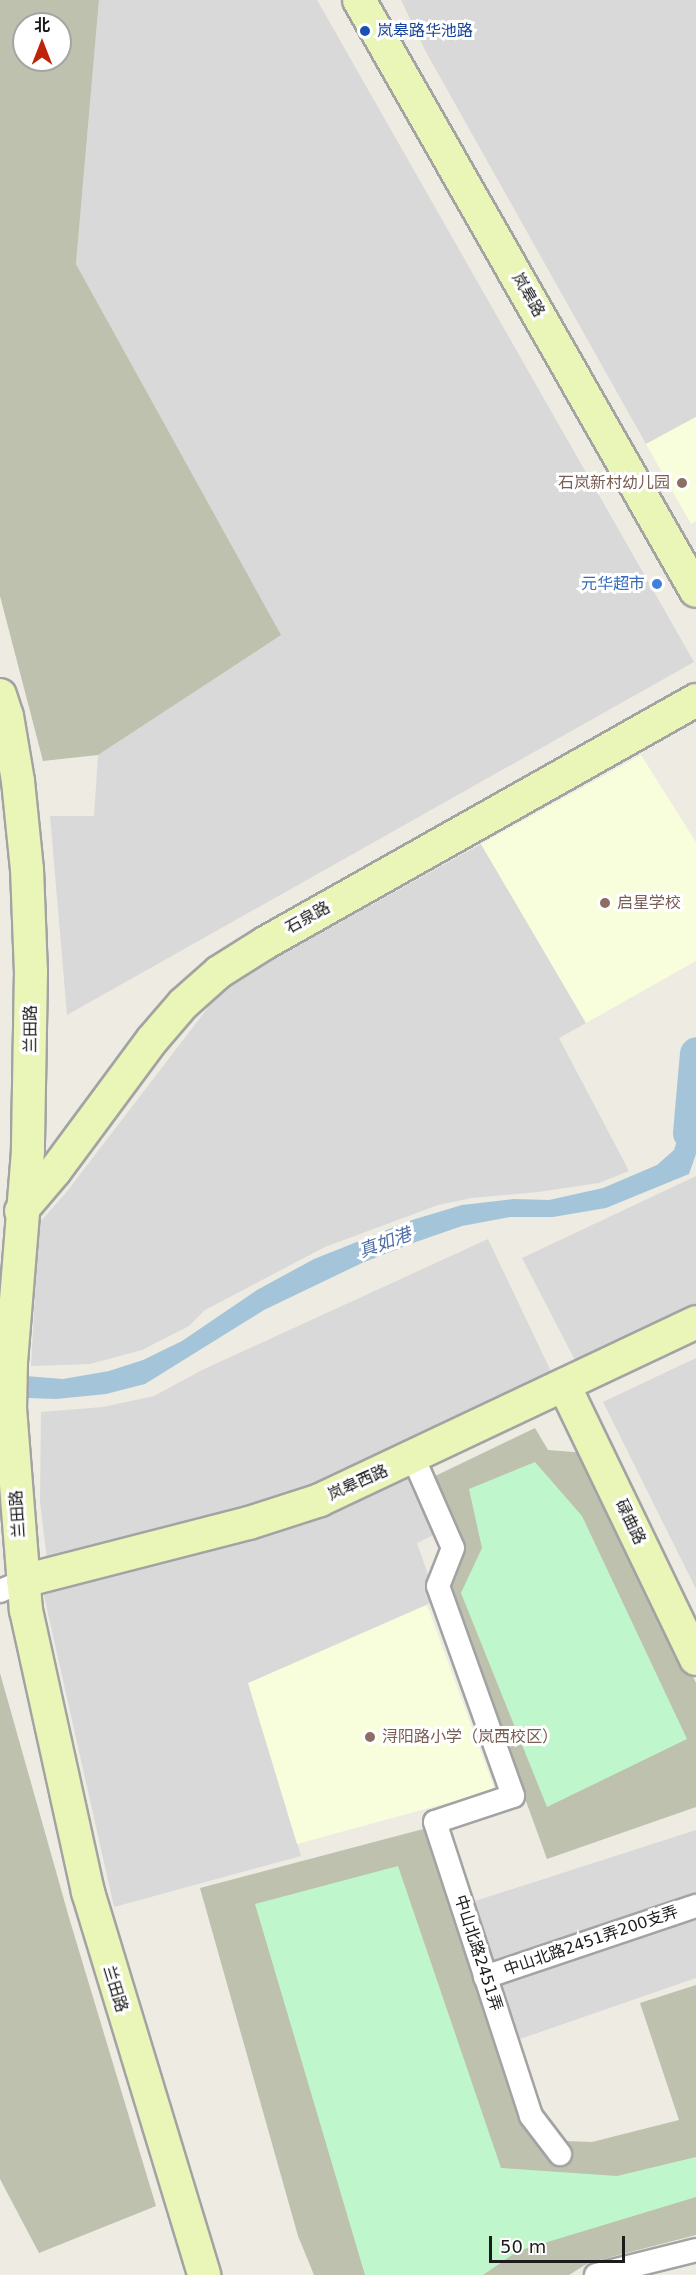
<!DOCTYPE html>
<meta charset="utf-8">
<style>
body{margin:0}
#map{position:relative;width:696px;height:2275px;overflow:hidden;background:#edebe2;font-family:"DejaVu Sans","Noto Sans SC",sans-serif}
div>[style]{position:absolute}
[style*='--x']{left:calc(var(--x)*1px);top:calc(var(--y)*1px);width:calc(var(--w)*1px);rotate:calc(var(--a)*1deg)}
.residential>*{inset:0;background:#dad9d9}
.education>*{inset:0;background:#f8fddb}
.construction>*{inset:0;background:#bec1ae}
.park>*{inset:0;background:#c0f6cc}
.water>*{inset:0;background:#a4c5d9}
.river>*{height:33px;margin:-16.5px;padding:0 16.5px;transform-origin:16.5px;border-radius:16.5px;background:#a4c5d9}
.roads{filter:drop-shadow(2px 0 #a3a3a3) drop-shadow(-2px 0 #a3a3a3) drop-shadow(0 2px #a3a3a3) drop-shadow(0 -2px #a3a3a3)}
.street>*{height:22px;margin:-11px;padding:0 11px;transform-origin:11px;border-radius:11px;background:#fff}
.secondary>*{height:32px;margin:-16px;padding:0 16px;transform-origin:16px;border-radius:16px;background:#e9f6b7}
.dots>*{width:16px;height:16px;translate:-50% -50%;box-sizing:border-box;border:3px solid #fff;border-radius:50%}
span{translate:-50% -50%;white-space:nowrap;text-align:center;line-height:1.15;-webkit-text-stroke:6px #fff;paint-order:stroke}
.transit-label{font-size:16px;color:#164399}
.left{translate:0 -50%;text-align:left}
.street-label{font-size:16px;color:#1c1c1c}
.education-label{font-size:16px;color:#785e54}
.right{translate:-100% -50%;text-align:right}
.shop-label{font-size:16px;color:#366cbe}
.water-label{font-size:18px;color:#4e6da6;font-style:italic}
.north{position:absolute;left:12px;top:12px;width:60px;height:60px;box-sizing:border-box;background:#fff;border:2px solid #a4a4a4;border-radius:50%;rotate:0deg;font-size:16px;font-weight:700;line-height:24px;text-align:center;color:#1c1c1c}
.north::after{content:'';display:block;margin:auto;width:21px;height:27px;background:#be240a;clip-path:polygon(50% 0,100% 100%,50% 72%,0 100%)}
.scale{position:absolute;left:489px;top:2236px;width:136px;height:27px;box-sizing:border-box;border:3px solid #1c1c1c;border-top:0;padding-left:8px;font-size:18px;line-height:21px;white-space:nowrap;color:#1c1c1c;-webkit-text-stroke:4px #fff;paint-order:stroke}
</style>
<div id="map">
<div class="residential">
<div style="clip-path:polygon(99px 0,317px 0,694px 662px,67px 1015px,50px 816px,94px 816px,98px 755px,280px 635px,76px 264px)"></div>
<div style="clip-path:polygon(401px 0,696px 0,696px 417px,646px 444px,426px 52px)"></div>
<div style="clip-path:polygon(481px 844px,586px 1023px,559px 1038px,629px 1171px,599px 1183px,538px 1192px,472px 1198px,438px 1205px,325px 1247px,205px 1310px,189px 1326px,142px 1350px,90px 1364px,31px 1366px,39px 1223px,65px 1194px,213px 1001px,242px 977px)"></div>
<div style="clip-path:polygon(696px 1176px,696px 1312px,578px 1366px,522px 1258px)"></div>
<div style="clip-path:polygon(488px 1239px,556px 1382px,302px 1495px,47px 1560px,40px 1502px,41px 1412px,103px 1407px,154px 1396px,202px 1370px)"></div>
<div style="clip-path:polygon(696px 1358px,696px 1589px,603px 1402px)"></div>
<div style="clip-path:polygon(410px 1470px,438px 1533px,417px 1543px,437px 1600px,249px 1683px,301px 1856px,114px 1907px,42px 1587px)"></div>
<div style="clip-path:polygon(696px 1830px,696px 1978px,520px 2039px,472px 1902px)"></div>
</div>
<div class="education">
<div style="clip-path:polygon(696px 417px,696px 521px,691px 524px,646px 444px)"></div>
<div style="clip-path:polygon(641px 755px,696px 842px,696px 961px,586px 1023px,481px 844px)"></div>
<div style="clip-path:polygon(427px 1605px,495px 1790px,297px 1844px,248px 1683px)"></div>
</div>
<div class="construction">
<div style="clip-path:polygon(evenodd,0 0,99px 0,76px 264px,281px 635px,98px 755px,43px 761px,0 596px,0 0,24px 24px,60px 24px,60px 60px,24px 60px,24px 24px)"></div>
<div style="clip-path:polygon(535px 1428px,548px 1450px,586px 1453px,696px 1683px,696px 1807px,547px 1859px,447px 1584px,431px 1478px)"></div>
<div style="clip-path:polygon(0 1673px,70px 1921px,156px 2206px,39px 2253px,0 2179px)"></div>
<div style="clip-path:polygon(427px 1828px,527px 2131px,566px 2141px,592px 2142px,679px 2120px,640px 2003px,696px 1985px,696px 2235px,588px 2263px,569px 2275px,314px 2275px,298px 2236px,200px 1888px)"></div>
</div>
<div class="park">
<div style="clip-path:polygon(535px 1462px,582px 1516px,687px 1739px,547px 1807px,461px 1593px,482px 1548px,469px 1489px)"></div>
<div style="clip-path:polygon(398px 1866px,501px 2168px,617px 2176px,696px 2157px,696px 2197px,518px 2251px,483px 2275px,365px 2275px,255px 1904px)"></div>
</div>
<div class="water">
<div style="clip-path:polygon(696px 1053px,696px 1154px,689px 1174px,606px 1208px,553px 1217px,510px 1217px,462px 1226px,413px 1243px,362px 1263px,264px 1310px,145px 1384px,106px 1394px,56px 1399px,0 1397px,0 1374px,63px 1379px,109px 1371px,143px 1360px,182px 1341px,257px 1290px,314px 1259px,412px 1220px,462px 1205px,514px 1199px,549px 1200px,603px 1188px,657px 1165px,674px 1150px,692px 1094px)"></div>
</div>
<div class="river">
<div style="--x:689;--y:1133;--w:80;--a:-85"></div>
</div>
<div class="roads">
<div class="street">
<div style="--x:413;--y:1457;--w:99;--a:66.3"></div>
<div style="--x:453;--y:1548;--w:41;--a:111.5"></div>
<div style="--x:438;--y:1586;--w:223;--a:70.3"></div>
<div style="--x:513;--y:1796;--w:82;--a:161.6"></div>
<div style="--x:435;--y:1822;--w:309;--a:71.9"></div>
<div style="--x:531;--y:2116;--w:48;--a:52.7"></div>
<div style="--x:0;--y:1591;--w:25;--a:-23"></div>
<div style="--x:485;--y:1977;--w:223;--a:-18.6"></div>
<div style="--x:596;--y:2275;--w:103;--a:-14"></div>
</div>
<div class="secondary">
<div style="--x:359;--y:0;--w:680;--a:60.31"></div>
<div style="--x:0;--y:695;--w:22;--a:72"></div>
<div style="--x:7;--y:716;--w:66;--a:80.4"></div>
<div style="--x:18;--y:781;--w:88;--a:84.2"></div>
<div style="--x:27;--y:869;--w:102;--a:87.8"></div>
<div style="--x:31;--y:971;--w:180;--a:91"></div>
<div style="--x:28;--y:1151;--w:211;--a:94.6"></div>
<div style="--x:11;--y:1361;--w:47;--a:91.2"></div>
<div style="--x:10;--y:1408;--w:203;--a:85.5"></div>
<div style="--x:26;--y:1610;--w:289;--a:77.6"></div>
<div style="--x:88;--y:1892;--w:400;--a:73.1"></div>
<div style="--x:21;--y:1211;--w:52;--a:-49.6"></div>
<div style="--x:55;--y:1171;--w:163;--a:-53.5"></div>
<div style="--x:152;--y:1040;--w:48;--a:-49.3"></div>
<div style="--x:183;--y:1004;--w:48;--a:-41.6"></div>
<div style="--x:219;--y:972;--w:54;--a:-32.2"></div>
<div style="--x:265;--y:943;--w:495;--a:-29.4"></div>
<div style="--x:564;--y:1385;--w:304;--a:64.3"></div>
<div style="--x:23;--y:1581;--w:233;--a:-14.4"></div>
<div style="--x:249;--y:1523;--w:75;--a:-17.9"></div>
<div style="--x:320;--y:1500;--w:416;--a:-25.3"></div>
</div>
</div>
<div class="dots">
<div style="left:365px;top:31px;background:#1a4fb4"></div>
<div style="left:682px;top:483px;background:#8d6e63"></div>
<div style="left:657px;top:584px;background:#3f7fe0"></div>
<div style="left:605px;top:903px;background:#8d6e63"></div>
<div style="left:370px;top:1737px;background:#8d6e63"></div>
</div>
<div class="transit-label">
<span class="left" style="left:377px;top:31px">岚皋路华池路</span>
</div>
<div class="street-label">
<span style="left:528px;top:295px;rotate:60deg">岚皋路</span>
<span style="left:308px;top:918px;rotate:-29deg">石泉路</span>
<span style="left:31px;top:1029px;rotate:-90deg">兰田路</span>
<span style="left:358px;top:1483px;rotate:-24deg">岚皋西路</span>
<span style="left:18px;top:1514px;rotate:-94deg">兰田路</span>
<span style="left:630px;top:1522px;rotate:64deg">碌曲路</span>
<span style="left:591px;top:1941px;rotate:-19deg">中山北路2451弄200支弄</span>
<span style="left:478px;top:1953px;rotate:72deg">中山北路2451弄</span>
<span style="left:115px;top:1989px;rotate:73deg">兰田路</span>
</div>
<div class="education-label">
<span class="right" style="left:670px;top:483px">石岚新村幼儿园</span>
<span class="left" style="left:617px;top:903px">启星学校</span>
<span class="left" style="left:382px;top:1737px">浔阳路小学（岚西校区）</span>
</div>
<div class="shop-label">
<span class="right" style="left:645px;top:584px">元华超市</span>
</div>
<div class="water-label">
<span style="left:385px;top:1243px;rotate:-20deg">真如港</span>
</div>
<div class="north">北</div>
<div class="scale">50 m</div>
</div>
